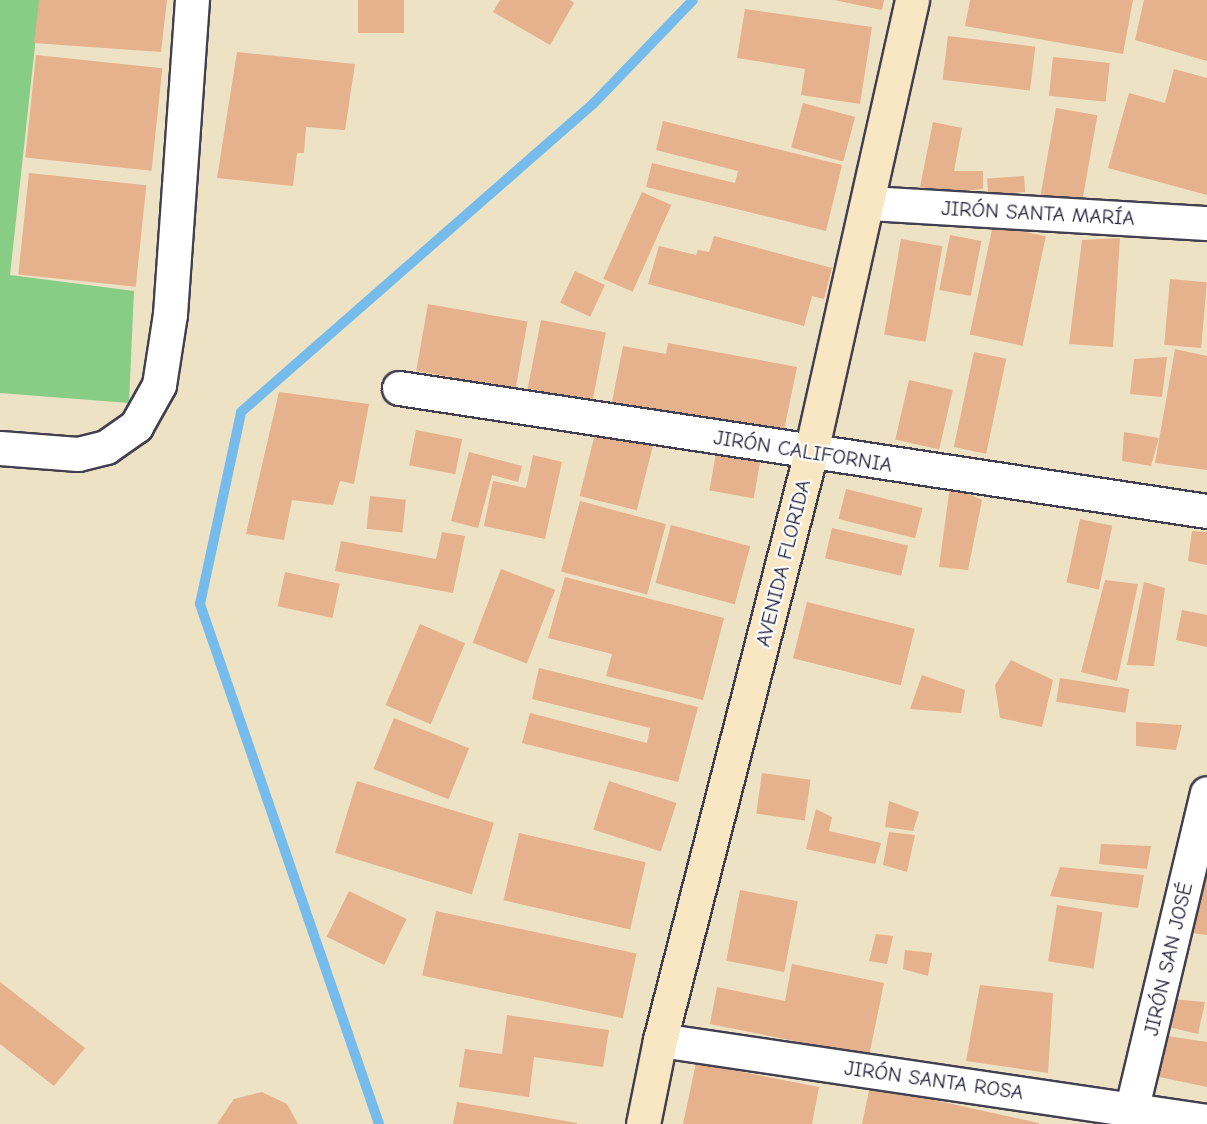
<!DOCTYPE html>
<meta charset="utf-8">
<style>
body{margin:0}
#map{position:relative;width:1207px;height:1124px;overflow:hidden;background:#eee2c4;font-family:"Comic Neue",sans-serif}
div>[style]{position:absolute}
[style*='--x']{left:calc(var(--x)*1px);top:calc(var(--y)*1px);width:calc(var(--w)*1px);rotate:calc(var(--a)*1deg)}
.green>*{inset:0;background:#88cd86}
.stream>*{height:10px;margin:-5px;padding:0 5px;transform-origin:5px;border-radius:5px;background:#75bcec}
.building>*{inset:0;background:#e6b18d;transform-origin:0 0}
.roads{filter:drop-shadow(2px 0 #413f50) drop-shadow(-2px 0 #413f50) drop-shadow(0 2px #413f50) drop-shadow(0 -2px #413f50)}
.street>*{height:33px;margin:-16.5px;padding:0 16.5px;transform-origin:16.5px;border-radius:16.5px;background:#fff}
.secondary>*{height:33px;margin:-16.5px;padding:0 16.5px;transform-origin:16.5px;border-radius:16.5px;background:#f9e7c3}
span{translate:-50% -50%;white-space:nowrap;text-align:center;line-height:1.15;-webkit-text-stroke:4.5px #fff;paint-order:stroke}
.street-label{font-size:21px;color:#22223b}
</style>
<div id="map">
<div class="green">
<div style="clip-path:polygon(0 0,40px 0,10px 275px,134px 291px,129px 403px,0 393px)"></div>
</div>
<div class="stream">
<div style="--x:379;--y:1124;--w:550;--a:-109"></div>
<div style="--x:200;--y:604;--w:196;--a:-77.9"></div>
<div style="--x:241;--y:412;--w:468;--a:-41.2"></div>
<div style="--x:593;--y:104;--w:144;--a:-46.1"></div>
</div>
<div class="building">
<div style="clip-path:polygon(39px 0,167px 0,161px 52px,34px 43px)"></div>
<div style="left:358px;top:0;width:46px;height:33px"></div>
<div style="clip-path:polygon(500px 0,570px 0,574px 3px,550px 45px,493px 12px)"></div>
<div style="clip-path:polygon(834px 0,884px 0,882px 10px)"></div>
<div style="clip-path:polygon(970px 0,1133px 0,1123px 54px,965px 26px)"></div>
<div style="clip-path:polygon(1144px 0,1207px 0,1207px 61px,1135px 40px)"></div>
<div style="clip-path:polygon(745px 9px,872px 27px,860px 104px,801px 95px,805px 69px,737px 58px)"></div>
<div style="left:948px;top:36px;width:88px;height:44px;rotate:7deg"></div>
<div style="clip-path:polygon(237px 52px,355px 64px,345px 130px,306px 127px,304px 153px,297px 153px,293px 186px,217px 178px)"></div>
<div style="left:36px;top:55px;width:127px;height:103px;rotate:6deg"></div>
<div style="left:1053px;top:57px;width:57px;height:39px;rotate:6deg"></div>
<div style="clip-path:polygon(1174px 69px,1207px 78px,1207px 195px,1108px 168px,1129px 93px,1165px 103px)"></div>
<div style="left:803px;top:103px;width:54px;height:46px;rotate:15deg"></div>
<div style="left:1056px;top:108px;width:42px;height:92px;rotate:10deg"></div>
<div style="clip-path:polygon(663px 121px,842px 165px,826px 231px,646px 187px,652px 163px,735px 183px,738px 171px,656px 150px)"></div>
<div style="clip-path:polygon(933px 122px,962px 128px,954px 171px,983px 171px,983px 189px,950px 192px,920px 187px)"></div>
<div style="left:29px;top:173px;width:118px;height:102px;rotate:6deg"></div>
<div style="left:1024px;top:176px;width:16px;height:37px;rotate:86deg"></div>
<div style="left:642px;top:192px;width:32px;height:95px;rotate:24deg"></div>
<div style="left:993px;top:225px;width:54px;height:112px;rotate:12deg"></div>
<div style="left:950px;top:235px;width:32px;height:56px;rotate:11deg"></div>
<div style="clip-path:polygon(714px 236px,832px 268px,824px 299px,812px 296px,804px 326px,648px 284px,659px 246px,696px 255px,698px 250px,709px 252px)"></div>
<div style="clip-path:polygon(1120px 238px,1113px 347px,1069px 344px,1082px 240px)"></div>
<div style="left:901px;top:239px;width:42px;height:97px;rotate:10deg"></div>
<div style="left:575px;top:271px;width:33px;height:35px;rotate:25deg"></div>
<div style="left:1170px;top:279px;width:37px;height:66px;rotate:5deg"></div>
<div style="left:428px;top:304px;width:101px;height:68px;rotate:10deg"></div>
<div style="left:541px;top:320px;width:66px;height:70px;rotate:11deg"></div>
<div style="clip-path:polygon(668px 343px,797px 367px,783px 435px,612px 402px,623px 346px,666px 354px)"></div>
<div style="clip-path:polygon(1175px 349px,1207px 356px,1207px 470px,1155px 463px)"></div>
<div style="left:974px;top:352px;width:33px;height:97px;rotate:12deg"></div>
<div style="clip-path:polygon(1167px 357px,1162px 397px,1130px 394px,1134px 359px)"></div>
<div style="left:909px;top:380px;width:45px;height:61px;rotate:13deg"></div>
<div style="clip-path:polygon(279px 392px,369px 404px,354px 484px,340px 481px,333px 505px,292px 500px,284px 540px,246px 534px)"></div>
<div style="left:416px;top:430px;width:47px;height:36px;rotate:11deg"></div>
<div style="left:596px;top:430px;width:59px;height:68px;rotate:14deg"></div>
<div style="clip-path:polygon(1124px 432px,1159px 438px,1151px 466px,1122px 461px)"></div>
<div style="clip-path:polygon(469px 452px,522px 466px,518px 482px,492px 475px,478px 528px,451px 521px)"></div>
<div style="left:716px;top:453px;width:45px;height:38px;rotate:10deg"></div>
<div style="clip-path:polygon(533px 455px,562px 462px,545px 539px,484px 526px,493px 481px,526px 488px)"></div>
<div style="clip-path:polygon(950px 486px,982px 500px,968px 570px,939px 567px)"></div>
<div style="left:846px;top:489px;width:79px;height:31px;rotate:14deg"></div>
<div style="left:370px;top:496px;width:36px;height:33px;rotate:6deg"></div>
<div style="left:580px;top:501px;width:89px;height:73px;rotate:15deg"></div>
<div style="left:1080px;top:519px;width:33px;height:65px;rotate:12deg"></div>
<div style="left:671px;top:525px;width:82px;height:60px;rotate:15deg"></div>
<div style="left:832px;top:528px;width:78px;height:31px;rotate:13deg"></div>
<div style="clip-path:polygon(1192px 531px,1207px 532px,1207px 565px,1188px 561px)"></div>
<div style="clip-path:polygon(442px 532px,465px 536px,453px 593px,335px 571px,341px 541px,436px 559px)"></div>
<div style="left:501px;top:569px;width:58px;height:79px;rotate:21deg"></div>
<div style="left:285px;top:572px;width:56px;height:35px;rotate:12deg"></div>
<div style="clip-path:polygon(565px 577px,724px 618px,703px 700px,606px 676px,612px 654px,548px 638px)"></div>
<div style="clip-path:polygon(1105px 580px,1138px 584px,1117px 681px,1081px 672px)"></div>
<div style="clip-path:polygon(1144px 582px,1165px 588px,1154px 666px,1127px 665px)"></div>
<div style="left:807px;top:602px;width:111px;height:58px;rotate:14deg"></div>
<div style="clip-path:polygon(1182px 610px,1207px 615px,1207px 647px,1176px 640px)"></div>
<div style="left:420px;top:624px;width:49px;height:88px;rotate:23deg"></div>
<div style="clip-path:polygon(1011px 660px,1053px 680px,1042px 727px,1000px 718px,995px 685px)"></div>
<div style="clip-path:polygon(539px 668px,698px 707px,678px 782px,522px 743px,530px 713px,647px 743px,650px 728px,532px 699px)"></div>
<div style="clip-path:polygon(922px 675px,965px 690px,961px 713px,910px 709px)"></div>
<div style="left:1060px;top:678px;width:70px;height:24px;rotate:9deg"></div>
<div style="left:394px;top:718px;width:81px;height:55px;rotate:22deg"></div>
<div style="clip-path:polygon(1136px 722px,1182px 725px,1176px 750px,1136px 746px)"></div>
<div style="left:762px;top:773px;width:49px;height:41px;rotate:8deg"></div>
<div style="left:357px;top:781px;width:143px;height:75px;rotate:17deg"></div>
<div style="left:609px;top:781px;width:71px;height:51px;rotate:18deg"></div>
<div style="clip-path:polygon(889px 801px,919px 812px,913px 831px,885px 827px)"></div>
<div style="clip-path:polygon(816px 809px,832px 817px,829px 831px,881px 843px,875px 864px,806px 849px)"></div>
<div style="clip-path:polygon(889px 832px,915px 835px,907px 872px,883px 865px)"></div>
<div style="left:519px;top:833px;width:130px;height:69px;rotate:13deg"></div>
<div style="clip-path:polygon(1101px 844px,1151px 846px,1147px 869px,1099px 864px)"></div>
<div style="clip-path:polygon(1060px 867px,1144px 875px,1138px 908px,1050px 896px)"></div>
<div style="clip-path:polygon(1195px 877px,1207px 877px,1207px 935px,1184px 932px)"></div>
<div style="left:740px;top:890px;width:59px;height:72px;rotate:11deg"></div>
<div style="left:349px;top:891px;width:64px;height:51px;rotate:26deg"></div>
<div style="left:1057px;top:905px;width:46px;height:57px;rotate:9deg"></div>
<div style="left:436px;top:911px;width:205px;height:66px;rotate:12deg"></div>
<div style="clip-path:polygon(876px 934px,893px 936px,887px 964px,869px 961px)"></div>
<div style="clip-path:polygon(905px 950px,932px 953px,928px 976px,903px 969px)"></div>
<div style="clip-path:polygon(792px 964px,884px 983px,869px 1056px,710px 1024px,717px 987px,785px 1001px)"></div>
<div style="clip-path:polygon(0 982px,85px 1048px,54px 1086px,0 1044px)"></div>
<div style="clip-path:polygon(980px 985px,1053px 993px,1048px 1073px,966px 1061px)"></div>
<div style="clip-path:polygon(1172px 999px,1205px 1002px,1198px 1034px,1164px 1026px)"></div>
<div style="clip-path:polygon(507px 1015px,609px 1030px,603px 1067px,534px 1057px,529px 1097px,459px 1087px,465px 1049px,502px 1054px)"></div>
<div style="clip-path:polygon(1161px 1035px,1207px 1042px,1207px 1087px,1150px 1075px)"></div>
<div style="clip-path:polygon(696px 1063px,819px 1087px,812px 1124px,683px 1124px)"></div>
<div style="clip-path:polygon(870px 1086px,1039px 1123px,1039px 1124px,862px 1124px)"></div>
<div style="clip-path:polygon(262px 1092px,287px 1104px,298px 1124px,217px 1124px,234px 1099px)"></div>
<div style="clip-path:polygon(457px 1102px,577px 1123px,577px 1124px,453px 1124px)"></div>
</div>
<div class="roads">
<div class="street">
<div style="--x:869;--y:203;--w:339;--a:3.4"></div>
<div style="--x:399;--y:388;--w:817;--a:8.66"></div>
<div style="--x:0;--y:448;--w:78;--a:4.4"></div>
<div style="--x:78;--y:454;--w:29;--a:-14"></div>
<div style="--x:106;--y:447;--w:37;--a:-35"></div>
<div style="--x:136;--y:426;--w:47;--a:-60.7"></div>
<div style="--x:159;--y:385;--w:72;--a:-81.2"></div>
<div style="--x:170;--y:314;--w:315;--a:-86"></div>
<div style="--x:660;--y:1040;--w:553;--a:8.42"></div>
<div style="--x:1128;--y:1124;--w:340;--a:-76.6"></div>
</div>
<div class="secondary">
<div style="--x:643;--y:1124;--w:86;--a:-78.6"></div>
<div style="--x:660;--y:1040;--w:607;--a:-75.6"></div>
<div style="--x:811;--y:452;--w:463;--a:-77.4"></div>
</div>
</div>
<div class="street-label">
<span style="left:1038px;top:213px;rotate:3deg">JIRÓN SANTA MARÍA</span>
<span style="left:803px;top:451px;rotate:9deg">JIRÓN CALIFORNIA</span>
<span style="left:783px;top:563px;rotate:-76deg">AVENIDA FLORIDA</span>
<span style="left:1168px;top:959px;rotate:-77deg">JIRÓN SAN JOSÉ</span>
<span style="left:934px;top:1080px;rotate:8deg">JIRÓN SANTA ROSA</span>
</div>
</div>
